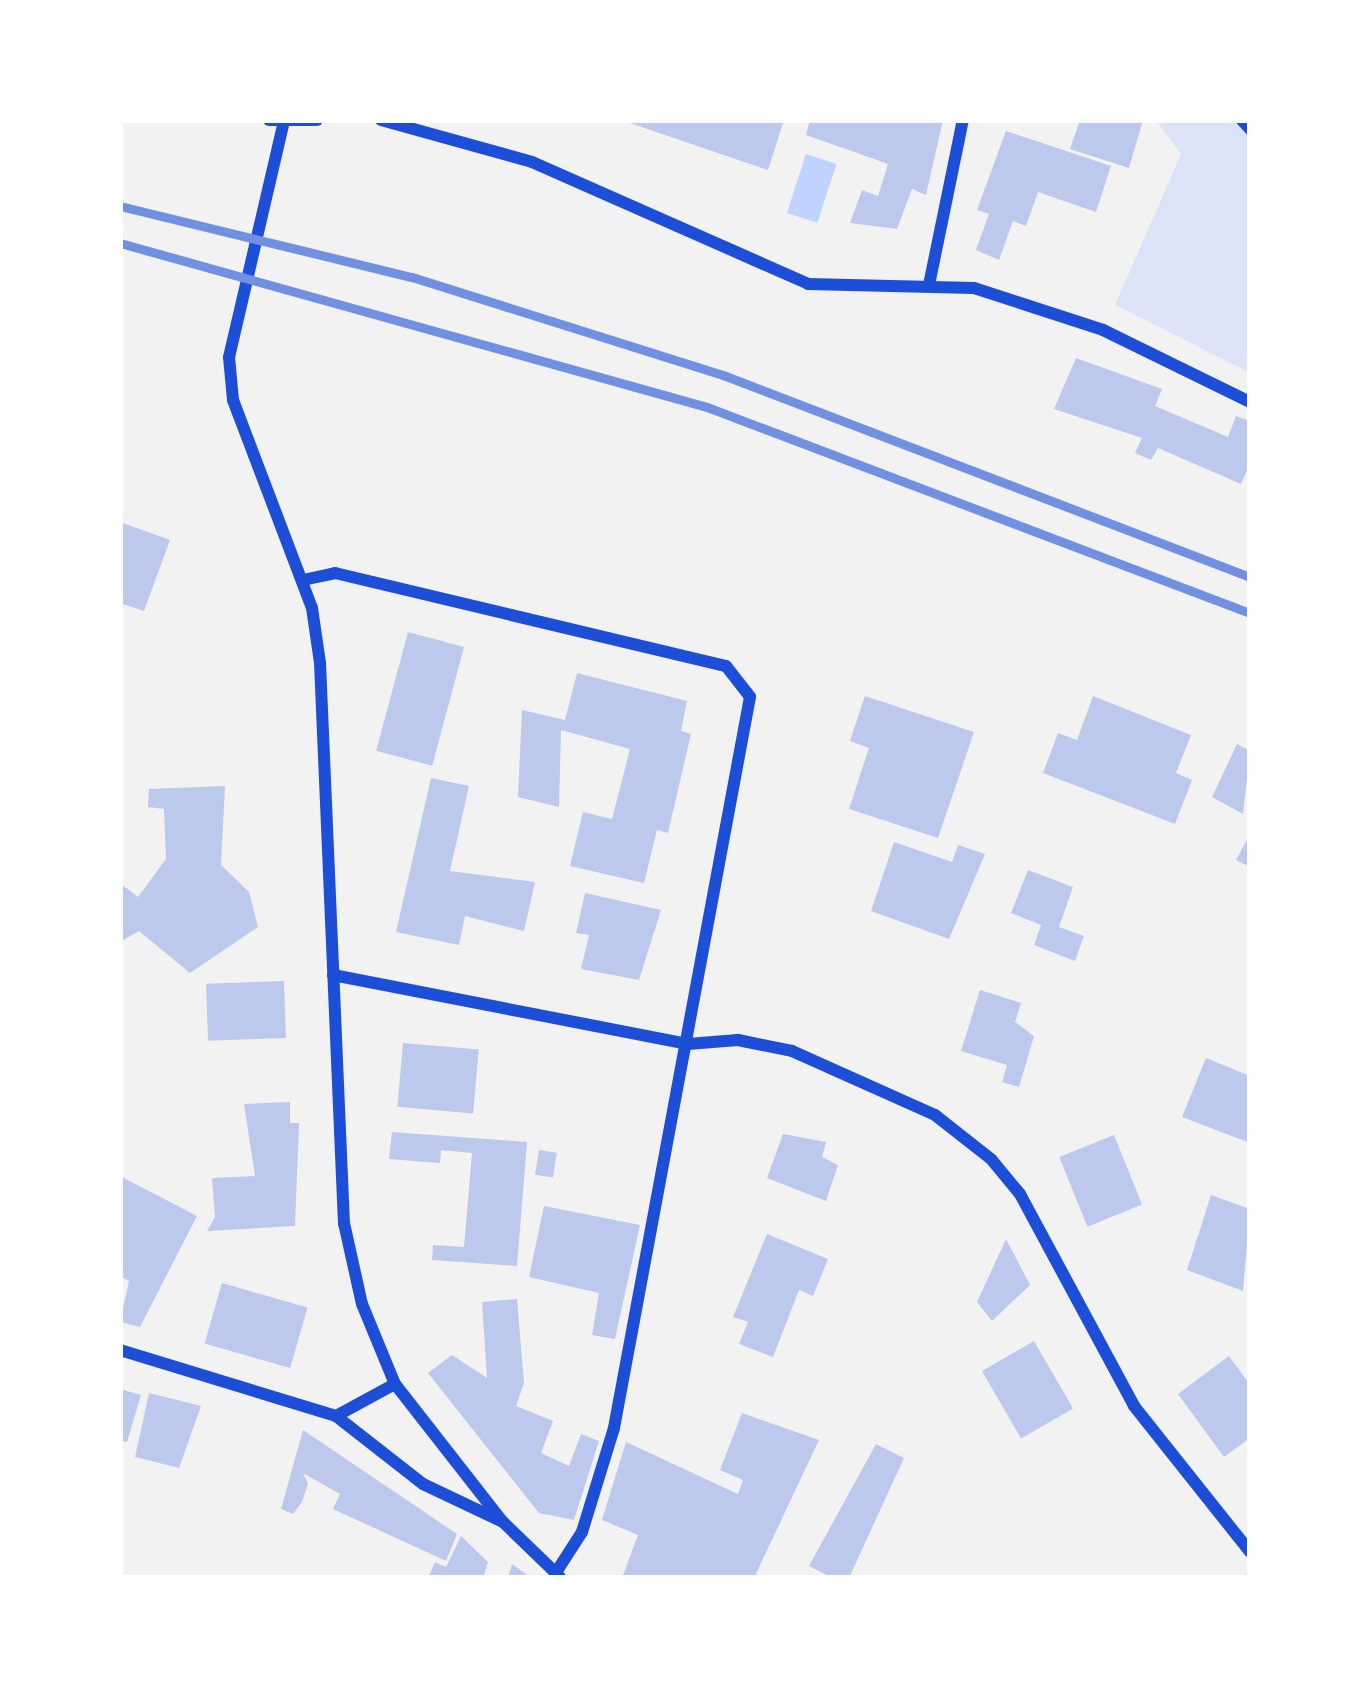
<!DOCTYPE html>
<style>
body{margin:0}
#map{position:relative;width:1370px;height:1698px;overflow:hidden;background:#f2f2f2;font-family:"Sofia Sans Condensed",sans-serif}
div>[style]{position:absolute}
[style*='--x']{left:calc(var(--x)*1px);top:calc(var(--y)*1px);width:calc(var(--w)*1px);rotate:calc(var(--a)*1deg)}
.green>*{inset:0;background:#dbe4f7}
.water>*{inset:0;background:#bfd3fe;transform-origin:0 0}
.building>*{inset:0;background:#bdc9ec;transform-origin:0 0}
.path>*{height:8px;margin:-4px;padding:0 4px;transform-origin:4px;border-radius:4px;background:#1d4ed8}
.minor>*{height:12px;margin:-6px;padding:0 6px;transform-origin:6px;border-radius:6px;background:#1d4ed8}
.rail>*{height:9px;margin:-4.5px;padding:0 4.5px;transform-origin:4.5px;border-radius:4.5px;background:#7290e2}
span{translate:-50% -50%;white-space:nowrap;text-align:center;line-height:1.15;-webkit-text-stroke:12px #fff;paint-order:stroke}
.frame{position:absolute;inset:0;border:123px solid #fff;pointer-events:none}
</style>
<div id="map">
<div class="green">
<div style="clip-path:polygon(1156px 120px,1250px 120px,1250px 373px,1115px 305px,1181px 154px)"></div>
</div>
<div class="water">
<div style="left:806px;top:154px;width:32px;height:62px;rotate:18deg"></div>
</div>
<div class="building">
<div style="clip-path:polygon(621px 120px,773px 120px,783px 123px,768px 170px)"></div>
<div style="clip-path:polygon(810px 120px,943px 120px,926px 195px,912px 189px,897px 229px,850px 223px,862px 190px,878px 196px,888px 164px,806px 135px)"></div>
<div style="clip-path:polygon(1080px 120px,1143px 120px,1129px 168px,1070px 149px)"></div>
<div style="clip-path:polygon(1006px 131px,1111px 166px,1096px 212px,1038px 192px,1026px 226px,1013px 221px,999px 260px,976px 250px,989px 214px,977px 210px)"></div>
<div style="clip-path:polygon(1076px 358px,1162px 389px,1155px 406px,1228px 437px,1236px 416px,1250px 421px,1250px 464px,1241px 484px,1158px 448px,1151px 460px,1135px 453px,1142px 438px,1054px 409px)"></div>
<div style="clip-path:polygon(120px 522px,170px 540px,144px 611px,120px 603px)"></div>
<div style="left:408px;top:632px;width:58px;height:123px;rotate:15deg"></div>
<div style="clip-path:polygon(577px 673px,687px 701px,681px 731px,691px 734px,668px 833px,657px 830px,644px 883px,570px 866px,583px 812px,612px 819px,630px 749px,561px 730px,559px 807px,518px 797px,522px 710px,565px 720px)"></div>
<div style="clip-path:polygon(865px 696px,974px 732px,938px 838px,849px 809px,869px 748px,850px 741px)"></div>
<div style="clip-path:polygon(1093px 696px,1191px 735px,1176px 773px,1192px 780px,1175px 824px,1043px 773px,1058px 733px,1077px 740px)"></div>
<div style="clip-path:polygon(1237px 744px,1250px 751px,1243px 814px,1212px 797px)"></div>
<div style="clip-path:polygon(431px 778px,469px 786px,450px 871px,535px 882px,524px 931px,465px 916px,459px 945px,396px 932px)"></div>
<div style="clip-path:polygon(225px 786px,221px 865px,249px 892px,258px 927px,190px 973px,139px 931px,120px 942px,120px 883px,138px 897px,166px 859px,164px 809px,148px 807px,149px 789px)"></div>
<div style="clip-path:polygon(1250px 834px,1250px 867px,1236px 860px)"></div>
<div style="clip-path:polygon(894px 842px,952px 862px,958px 845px,985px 854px,949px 939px,871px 911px)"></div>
<div style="clip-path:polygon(1028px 870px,1073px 887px,1059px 927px,1084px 936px,1075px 961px,1034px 945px,1041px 925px,1011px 913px)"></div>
<div style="clip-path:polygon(585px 893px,661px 910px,639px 980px,581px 969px,589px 935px,576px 933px)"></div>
<div style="left:284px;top:981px;width:57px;height:78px;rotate:88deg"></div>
<div style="clip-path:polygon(980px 990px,1021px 1003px,1015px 1022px,1034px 1036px,1019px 1087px,1002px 1082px,1007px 1065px,961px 1051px)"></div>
<div style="left:403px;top:1043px;width:76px;height:64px;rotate:5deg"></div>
<div style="clip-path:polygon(1206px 1058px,1250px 1076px,1250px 1143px,1182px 1117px)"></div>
<div style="clip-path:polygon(290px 1102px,290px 1123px,299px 1123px,295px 1226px,207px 1231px,215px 1217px,212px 1178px,255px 1176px,244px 1104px)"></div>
<div style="clip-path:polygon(392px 1132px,527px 1142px,517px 1266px,432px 1260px,433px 1245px,464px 1247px,472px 1153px,441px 1150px,440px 1163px,389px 1159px)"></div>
<div style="clip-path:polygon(783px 1134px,826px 1142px,822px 1157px,838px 1165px,826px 1201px,767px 1178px)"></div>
<div style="left:1114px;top:1135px;width:75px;height:59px;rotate:68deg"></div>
<div style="left:539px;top:1150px;width:18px;height:25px;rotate:9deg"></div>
<div style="clip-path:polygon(120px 1176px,197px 1216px,140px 1327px,120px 1322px,129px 1281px,120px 1276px)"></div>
<div style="clip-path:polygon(1211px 1195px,1250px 1209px,1243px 1291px,1187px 1270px)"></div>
<div style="clip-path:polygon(544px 1206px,640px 1225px,615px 1339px,592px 1335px,599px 1293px,529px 1277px)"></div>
<div style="clip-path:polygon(767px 1234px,828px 1259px,813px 1296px,799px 1290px,773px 1357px,739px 1344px,748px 1322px,733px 1317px)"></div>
<div style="clip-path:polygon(1006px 1239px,1030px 1285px,992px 1321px,977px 1302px)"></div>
<div style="left:222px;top:1283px;width:89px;height:63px;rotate:16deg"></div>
<div style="clip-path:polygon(517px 1299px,524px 1383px,516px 1406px,553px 1421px,541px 1453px,569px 1466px,581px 1434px,599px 1441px,574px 1520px,539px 1513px,428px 1373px,452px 1355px,487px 1378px,482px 1302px)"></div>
<div style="left:1034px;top:1341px;width:78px;height:60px;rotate:60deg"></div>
<div style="clip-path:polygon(1229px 1356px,1250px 1385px,1250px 1438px,1224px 1457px,1178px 1394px)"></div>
<div style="clip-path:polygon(120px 1389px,141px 1395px,127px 1442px,120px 1440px)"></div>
<div style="clip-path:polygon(149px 1393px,201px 1406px,179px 1468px,135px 1457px)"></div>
<div style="clip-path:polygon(742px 1413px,819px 1440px,754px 1578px,622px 1578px,638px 1535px,602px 1520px,626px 1442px,738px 1494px,743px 1480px,720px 1470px)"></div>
<div style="clip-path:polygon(303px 1430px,457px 1534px,446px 1561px,333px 1509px,340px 1494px,303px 1473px,308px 1484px,302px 1502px,293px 1514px,281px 1509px)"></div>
<div style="clip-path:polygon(876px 1444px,904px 1458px,849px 1578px,833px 1578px,809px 1566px)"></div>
<div style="clip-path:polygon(461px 1536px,488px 1562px,483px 1578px,428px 1578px,435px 1562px,446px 1567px)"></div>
<div style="clip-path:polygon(512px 1564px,531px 1578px,508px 1578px)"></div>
</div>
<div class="path">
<div style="--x:1239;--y:120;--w:16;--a:47"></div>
</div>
<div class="minor">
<div style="--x:269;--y:120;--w:48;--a:0"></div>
<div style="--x:381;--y:120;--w:157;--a:15.5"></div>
<div style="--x:532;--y:162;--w:302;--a:23.8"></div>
<div style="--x:808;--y:284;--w:166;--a:1.4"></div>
<div style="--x:974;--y:288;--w:136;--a:18"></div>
<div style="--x:1103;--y:330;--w:164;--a:26.1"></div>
<div style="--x:284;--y:121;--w:242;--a:103.1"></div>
<div style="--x:229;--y:357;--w:43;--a:84.7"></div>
<div style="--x:233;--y:400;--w:222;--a:69.2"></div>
<div style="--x:312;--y:608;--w:56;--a:81.7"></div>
<div style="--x:320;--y:663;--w:561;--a:87.55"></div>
<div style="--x:344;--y:1223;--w:83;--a:77.5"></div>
<div style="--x:362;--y:1304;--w:87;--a:67.6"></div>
<div style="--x:395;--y:1384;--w:175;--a:52"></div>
<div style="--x:929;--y:285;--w:168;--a:-78.4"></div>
<div style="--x:303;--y:580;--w:33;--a:-12"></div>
<div style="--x:335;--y:573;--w:402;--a:13.4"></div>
<div style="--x:726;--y:666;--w:39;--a:52"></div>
<div style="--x:750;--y:697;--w:744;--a:100.54"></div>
<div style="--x:614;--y:1428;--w:109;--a:107.1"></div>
<div style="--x:582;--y:1532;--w:50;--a:122.7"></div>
<div style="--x:333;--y:975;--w:362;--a:11"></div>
<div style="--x:688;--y:1044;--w:50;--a:-4.6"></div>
<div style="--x:738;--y:1040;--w:55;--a:11.5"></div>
<div style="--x:792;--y:1051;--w:157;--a:24.1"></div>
<div style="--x:935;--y:1115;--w:71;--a:38.2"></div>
<div style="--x:991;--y:1159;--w:45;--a:50.4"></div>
<div style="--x:1020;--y:1194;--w:241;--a:61.7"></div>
<div style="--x:1134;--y:1406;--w:186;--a:51.5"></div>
<div style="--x:120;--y:1350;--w:226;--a:17"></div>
<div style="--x:336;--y:1416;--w:110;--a:38"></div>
<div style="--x:423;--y:1484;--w:89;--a:25.4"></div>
<div style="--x:503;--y:1522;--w:79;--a:44"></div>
<div style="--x:336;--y:1416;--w:67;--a:-28.5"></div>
</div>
<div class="rail">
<div style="--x:120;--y:206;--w:301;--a:13.7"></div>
<div style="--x:412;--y:277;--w:326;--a:17.5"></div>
<div style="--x:723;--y:375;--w:564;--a:20.97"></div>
<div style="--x:120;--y:243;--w:609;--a:15.61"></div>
<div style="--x:707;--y:407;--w:581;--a:20.78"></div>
</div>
<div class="frame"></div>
</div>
